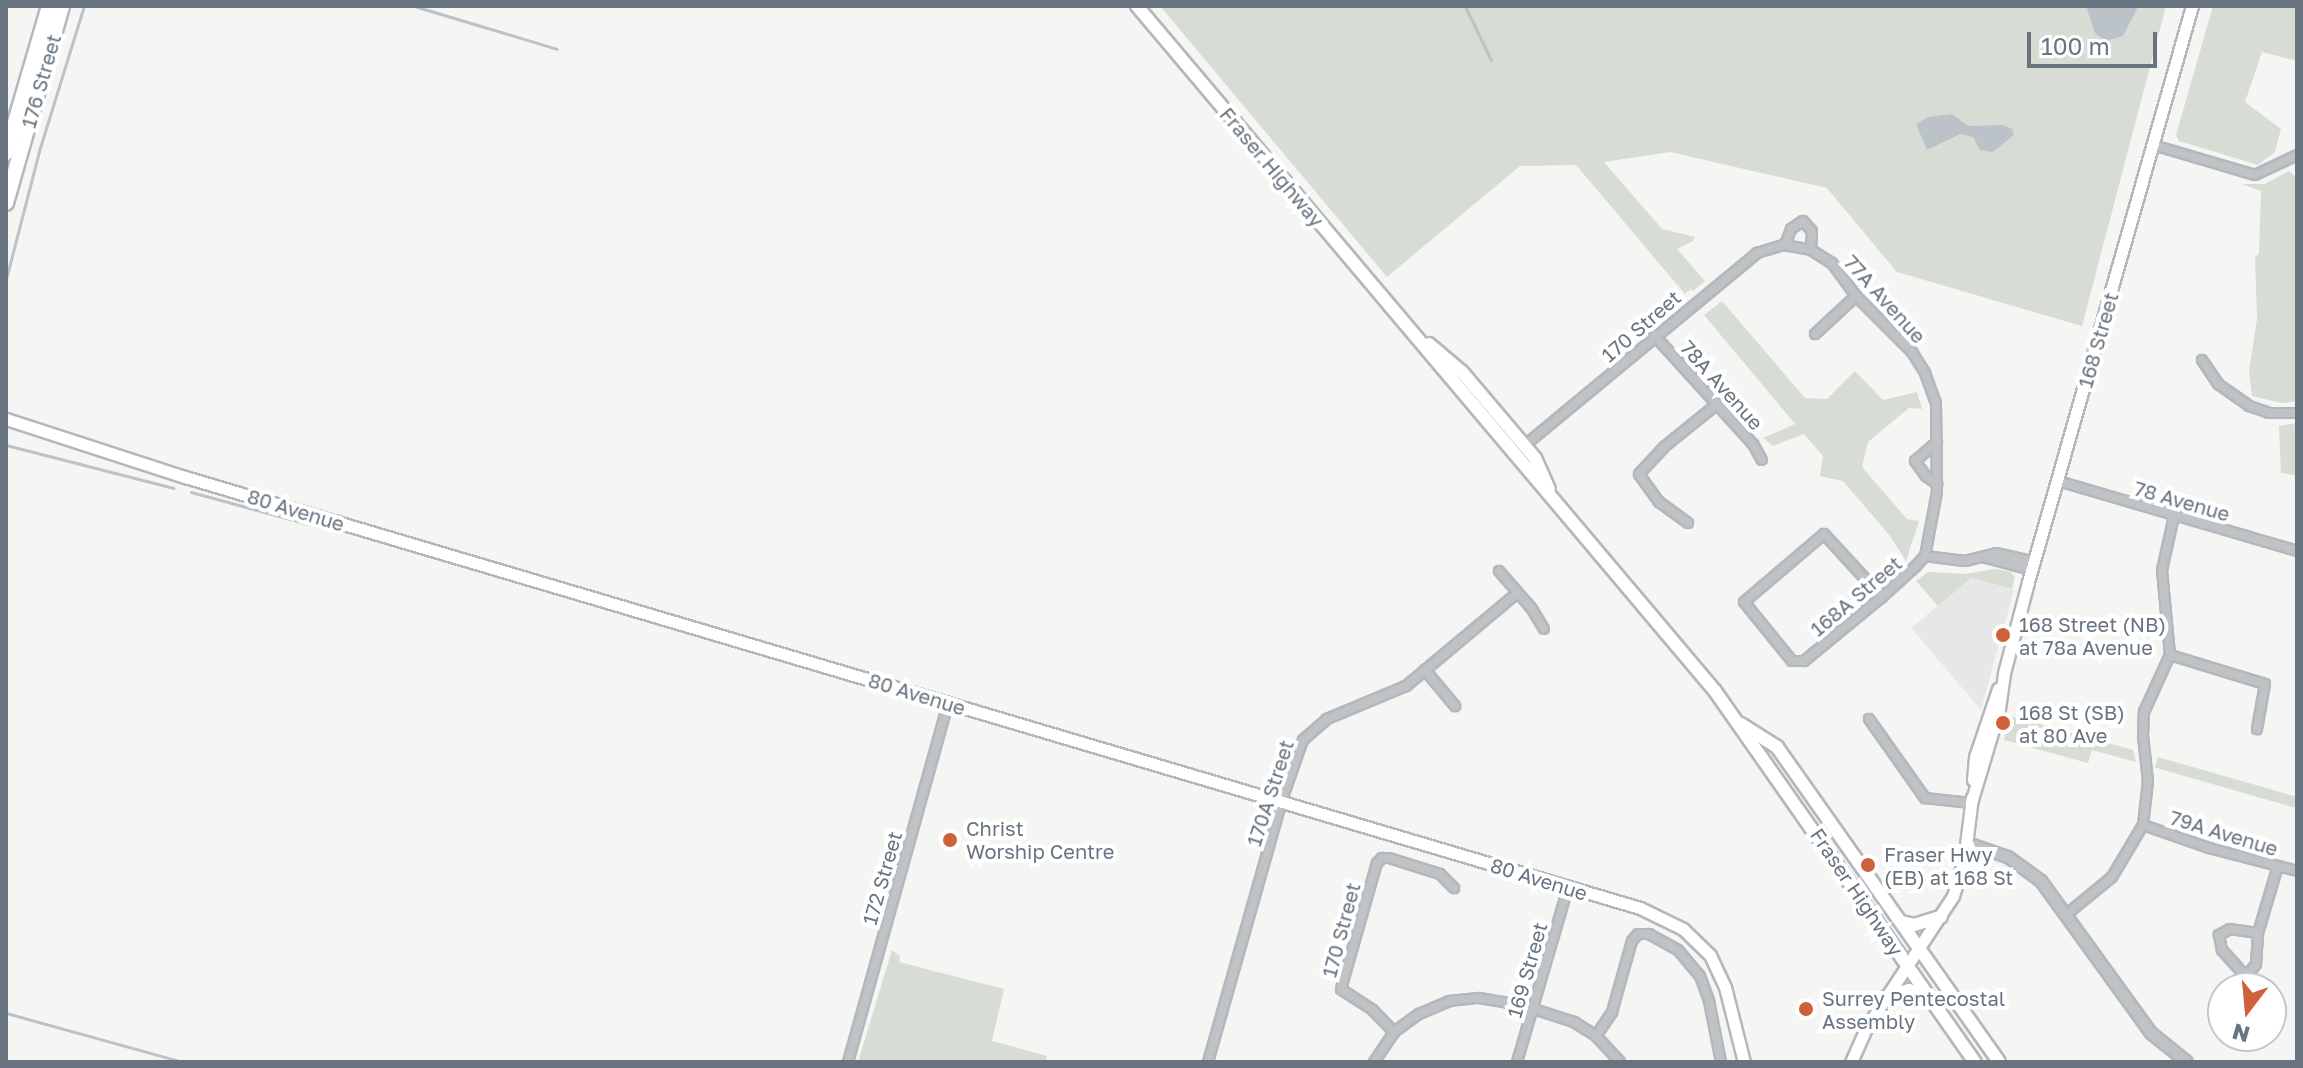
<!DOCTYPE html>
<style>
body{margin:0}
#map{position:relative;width:2303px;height:1068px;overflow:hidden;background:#f5f6f3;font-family:"Golos Text",sans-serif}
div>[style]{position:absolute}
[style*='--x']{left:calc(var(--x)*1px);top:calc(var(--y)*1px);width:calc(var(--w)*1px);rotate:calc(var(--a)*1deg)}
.built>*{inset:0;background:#e6e7e6}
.green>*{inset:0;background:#d7dcd4;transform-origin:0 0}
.water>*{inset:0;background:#bbc3c8}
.stream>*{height:3px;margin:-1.5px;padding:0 1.5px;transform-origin:1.5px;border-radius:1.5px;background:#bbc3c8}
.roads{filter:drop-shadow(2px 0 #b4b8bc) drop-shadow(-2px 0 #b4b8bc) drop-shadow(0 2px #b4b8bc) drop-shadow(0 -2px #b4b8bc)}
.minor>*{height:8px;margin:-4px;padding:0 4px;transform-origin:4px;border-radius:4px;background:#bfc3c6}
.tertiary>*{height:10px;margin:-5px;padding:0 5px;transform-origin:5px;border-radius:5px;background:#bfc3c6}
.secondary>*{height:11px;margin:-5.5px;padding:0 5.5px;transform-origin:5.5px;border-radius:5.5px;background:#fff}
.primary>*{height:12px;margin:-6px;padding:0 6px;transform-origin:6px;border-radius:6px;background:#fff}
.trunk>*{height:14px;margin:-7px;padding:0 7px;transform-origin:7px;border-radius:7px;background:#fff}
.dots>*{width:22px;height:22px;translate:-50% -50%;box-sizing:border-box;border:4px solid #fff;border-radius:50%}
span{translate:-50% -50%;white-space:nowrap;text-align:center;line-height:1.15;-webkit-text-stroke:8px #fff;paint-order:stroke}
.street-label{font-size:20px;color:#687580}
.poi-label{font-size:20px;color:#687580}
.left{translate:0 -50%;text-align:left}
.frame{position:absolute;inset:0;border:8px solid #687580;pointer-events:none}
.north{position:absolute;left:2207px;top:972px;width:80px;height:80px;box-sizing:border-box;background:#fff;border:2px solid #c3c8cc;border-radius:50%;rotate:196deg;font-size:22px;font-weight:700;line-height:32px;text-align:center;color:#687580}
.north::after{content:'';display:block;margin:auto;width:28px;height:36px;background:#ce613a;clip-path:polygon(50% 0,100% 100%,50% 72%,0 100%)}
.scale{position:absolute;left:2027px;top:32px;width:130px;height:36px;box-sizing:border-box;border:4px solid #687580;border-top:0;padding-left:10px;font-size:24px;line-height:28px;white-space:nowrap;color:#687580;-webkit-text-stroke:6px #fff;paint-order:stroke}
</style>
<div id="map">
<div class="built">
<div style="clip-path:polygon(1971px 578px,2014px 590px,1981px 710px,1911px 628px)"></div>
</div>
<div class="green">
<div style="clip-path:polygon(1160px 6px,2166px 6px,2082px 326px,1897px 272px,1827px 188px,1670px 152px,1604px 162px,1662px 229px,1695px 237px,1693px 241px,1677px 249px,1705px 281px,1693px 291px,1691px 289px,1685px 294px,1576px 165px,1520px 166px,1387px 277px)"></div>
<div style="clip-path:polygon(2213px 6px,2297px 7px,2297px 61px,2262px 52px,2245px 102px,2281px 129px,2275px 152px,2258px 165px,2179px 141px,2176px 135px)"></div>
<div style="clip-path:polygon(2289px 171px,2297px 178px,2297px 401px,2281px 403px,2252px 396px,2249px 371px,2257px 319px,2255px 257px,2259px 253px,2261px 191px,2242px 184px,2265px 184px)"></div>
<div style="clip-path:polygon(1722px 301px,1805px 398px,1827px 399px,1855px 371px,1883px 400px,1917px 392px,1922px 409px,1909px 408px,1868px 442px,1862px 467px,1907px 519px,1919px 521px,1906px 561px,1890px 536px,1843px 481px,1820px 476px,1823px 456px,1804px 434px,1773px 446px,1763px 438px,1795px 424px,1704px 315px)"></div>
<div style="clip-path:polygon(2297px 423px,2297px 481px,2295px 475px,2281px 473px,2279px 426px)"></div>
<div style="clip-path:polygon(1996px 569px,2011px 572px,2015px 578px,2012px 589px,1971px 578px,1938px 606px,1916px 581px,1928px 572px,1964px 574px)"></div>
<div style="clip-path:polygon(2010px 716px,2133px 750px,2136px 762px,2092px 750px,2088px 763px,2004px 740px)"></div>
<div style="left:2158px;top:757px;width:145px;height:11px;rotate:16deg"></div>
<div style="clip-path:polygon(892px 950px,900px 956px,899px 962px,1004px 989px,992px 1041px,1047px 1056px,1045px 1062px,858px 1062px)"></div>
</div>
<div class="water">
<div style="clip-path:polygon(2086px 6px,2135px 6px,2137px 9px,2123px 36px,2106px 41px,2095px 33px)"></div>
<div style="clip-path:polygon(1952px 114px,1968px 126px,2003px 125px,2012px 129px,2014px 135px,1993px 152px,1980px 150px,1973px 137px,1960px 134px,1927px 150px,1916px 124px,1928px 117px)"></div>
</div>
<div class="stream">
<div style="--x:414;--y:6;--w:149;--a:16.7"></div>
<div style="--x:1465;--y:6;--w:60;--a:64.3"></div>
<div style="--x:6;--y:279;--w:132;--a:-75.5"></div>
<div style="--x:39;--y:151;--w:152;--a:-72.8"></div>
<div style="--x:6;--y:445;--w:173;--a:14.4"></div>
<div style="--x:191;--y:492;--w:151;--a:15.3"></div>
<div style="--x:6;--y:1013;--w:184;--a:15.5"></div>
</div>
<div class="roads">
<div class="minor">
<div style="--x:2153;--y:145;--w:106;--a:16.4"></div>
<div style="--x:2255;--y:175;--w:47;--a:-25.5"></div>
<div style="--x:1785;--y:245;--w:17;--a:-69"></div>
<div style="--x:1791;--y:229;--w:14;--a:-34"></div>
<div style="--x:1803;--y:221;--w:13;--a:48"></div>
<div style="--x:1812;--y:231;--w:19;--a:93"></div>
<div style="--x:1815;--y:334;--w:56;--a:-42.8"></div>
<div style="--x:1654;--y:335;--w:147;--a:47.8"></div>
<div style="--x:1753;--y:444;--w:18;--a:61"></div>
<div style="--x:2202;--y:360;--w:29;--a:56"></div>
<div style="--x:2218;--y:384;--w:38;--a:35"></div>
<div style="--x:2249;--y:406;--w:21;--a:19"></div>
<div style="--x:2269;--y:413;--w:28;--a:0"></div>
<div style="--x:1937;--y:442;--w:29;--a:139"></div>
<div style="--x:1915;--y:461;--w:19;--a:54"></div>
<div style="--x:1926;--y:476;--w:14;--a:36"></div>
<div style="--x:1524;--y:446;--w:303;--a:-39.6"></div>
<div style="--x:1757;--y:253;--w:28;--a:-17"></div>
<div style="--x:1784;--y:245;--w:27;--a:10"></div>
<div style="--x:1811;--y:250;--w:25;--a:32"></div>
<div style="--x:1832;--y:263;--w:41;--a:54"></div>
<div style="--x:1856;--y:296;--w:79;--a:45"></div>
<div style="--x:1912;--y:352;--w:25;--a:58"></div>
<div style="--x:1925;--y:373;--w:32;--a:70"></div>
<div style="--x:1936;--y:403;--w:89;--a:89.4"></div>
<div style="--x:1937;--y:492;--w:65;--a:100.6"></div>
<div style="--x:1925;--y:556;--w:13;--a:132"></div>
<div style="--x:1916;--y:566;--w:46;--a:137.6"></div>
<div style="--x:1882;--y:597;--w:101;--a:140.6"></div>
<div style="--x:1804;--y:661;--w:12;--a:180"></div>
<div style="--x:1792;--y:661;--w:76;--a:-129.1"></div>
<div style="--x:1744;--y:602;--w:105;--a:-40.4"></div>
<div style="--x:1824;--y:534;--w:86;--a:47.4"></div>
<div style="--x:2058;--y:481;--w:249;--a:16.3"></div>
<div style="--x:1688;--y:523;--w:36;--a:-144"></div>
<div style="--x:1659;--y:502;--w:34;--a:-126"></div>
<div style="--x:1639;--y:474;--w:37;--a:-47"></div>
<div style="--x:1664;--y:447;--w:67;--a:-38.9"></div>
<div style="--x:1925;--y:556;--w:40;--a:7.1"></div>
<div style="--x:1965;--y:561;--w:32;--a:-14"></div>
<div style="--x:1996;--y:553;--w:40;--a:13"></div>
<div style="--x:1986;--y:558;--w:48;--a:14.6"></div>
<div style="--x:1499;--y:571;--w:50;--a:49"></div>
<div style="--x:1532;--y:609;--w:23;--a:59"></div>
<div style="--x:2170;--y:655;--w:99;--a:17"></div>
<div style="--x:2265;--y:684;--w:46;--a:100.1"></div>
<div style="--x:1425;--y:670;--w:47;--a:50.2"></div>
<div style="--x:1869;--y:719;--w:97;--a:54.7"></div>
<div style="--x:1925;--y:798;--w:46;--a:6.2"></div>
<div style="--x:2143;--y:825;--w:70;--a:19.2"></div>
<div style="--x:2209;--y:848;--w:91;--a:14.6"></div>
<div style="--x:2067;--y:914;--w:58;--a:-39.4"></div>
<div style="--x:2112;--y:877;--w:61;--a:-59.2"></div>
<div style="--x:2143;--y:825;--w:44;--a:-83.5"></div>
<div style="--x:2148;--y:781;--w:45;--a:-96.3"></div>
<div style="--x:2143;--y:736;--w:24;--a:-88"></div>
<div style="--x:2144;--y:712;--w:63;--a:-65.5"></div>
<div style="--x:2170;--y:655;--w:85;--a:-95.4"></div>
<div style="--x:2162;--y:570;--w:55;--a:-77.5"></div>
<div style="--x:2258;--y:933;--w:28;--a:-172"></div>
<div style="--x:2230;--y:929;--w:13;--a:151"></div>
<div style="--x:2219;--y:935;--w:15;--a:79"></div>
<div style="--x:2222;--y:950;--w:30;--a:48"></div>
<div style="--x:2242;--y:972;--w:8;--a:0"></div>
<div style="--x:2250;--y:972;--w:10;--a:-53"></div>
<div style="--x:2256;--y:964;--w:31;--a:-86"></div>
<div style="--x:2258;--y:933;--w:70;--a:-73.4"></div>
<div style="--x:1394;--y:1032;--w:30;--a:-134"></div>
<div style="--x:1373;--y:1010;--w:38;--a:-147"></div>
<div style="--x:1341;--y:989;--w:131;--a:-74.1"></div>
<div style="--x:1377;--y:863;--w:7;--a:-45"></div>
<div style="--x:1382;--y:858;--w:7;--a:0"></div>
<div style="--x:1389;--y:858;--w:53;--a:17.4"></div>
<div style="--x:1440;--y:874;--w:20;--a:45"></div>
<div style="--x:1596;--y:1036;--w:29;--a:-56"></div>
<div style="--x:1612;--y:1012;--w:74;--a:-74.3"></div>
<div style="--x:1632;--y:941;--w:9;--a:-49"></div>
<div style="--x:1638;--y:934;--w:11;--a:0"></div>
<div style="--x:1649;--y:934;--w:33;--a:29"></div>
<div style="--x:1678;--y:950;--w:34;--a:50"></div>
<div style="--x:1700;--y:976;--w:27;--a:70"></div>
<div style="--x:1709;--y:1001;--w:62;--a:78.9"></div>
<div style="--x:848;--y:1062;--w:373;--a:-74.4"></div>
<div style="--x:1208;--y:1062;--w:279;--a:-74.2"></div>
<div style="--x:1284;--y:794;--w:57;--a:-70.6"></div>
<div style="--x:1303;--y:740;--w:32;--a:-41"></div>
<div style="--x:1327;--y:719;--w:86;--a:-22.7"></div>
<div style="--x:1406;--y:686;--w:143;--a:-39.9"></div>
<div style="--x:1374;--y:1062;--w:36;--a:-56"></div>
<div style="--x:1394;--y:1032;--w:31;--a:-36"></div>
<div style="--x:1419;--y:1014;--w:33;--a:-23"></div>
<div style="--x:1449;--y:1001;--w:30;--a:-6"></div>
<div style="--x:1479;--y:998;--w:43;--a:9.5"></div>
<div style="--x:1521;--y:1005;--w:56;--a:17.8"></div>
<div style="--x:1574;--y:1022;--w:26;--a:32"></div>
<div style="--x:1596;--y:1036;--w:35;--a:47"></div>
<div style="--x:1517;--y:1062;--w:181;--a:-73.7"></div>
</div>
<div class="tertiary">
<div style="--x:1967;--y:843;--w:43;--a:18.9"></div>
<div style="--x:2008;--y:857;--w:41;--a:36"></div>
<div style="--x:2041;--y:881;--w:188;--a:54.1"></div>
<div style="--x:2151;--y:1033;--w:46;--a:38.9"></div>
</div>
<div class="secondary">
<div style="--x:6;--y:419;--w:188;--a:18"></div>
<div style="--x:185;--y:477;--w:1517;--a:16.5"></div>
<div style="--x:1640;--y:908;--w:48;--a:26"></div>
<div style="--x:1683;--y:929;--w:37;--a:44"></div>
<div style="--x:1710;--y:955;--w:35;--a:65"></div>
<div style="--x:1725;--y:987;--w:77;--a:75.8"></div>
<div style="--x:1973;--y:780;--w:23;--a:-85"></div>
<div style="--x:1975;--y:757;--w:72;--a:-71.3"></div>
<div style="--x:1971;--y:803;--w:98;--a:-73.4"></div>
<div style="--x:1999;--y:709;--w:36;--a:-82"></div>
<div style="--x:2004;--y:673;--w:94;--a:-75.2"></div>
<div style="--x:2028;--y:582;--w:599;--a:-74.11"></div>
<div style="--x:1851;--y:1062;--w:37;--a:-66"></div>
<div style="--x:1866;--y:1028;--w:158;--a:-56.6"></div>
<div style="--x:1953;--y:896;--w:37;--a:-73"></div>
<div style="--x:1964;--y:861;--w:64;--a:-82.9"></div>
</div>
<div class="primary">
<div style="--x:1137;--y:6;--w:896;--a:49.84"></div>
<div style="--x:1715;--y:691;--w:453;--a:55"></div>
<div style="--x:1429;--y:344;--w:43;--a:40.3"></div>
<div style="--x:1462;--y:372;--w:113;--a:49.7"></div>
<div style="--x:1535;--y:458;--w:34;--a:66"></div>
<div style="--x:1741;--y:724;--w:43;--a:32.6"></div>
<div style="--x:1777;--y:747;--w:385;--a:54.8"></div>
<div style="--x:1902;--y:922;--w:12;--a:14"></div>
<div style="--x:1914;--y:925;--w:28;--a:-17"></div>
<div style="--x:1888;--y:996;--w:22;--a:-16"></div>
<div style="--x:1909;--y:990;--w:19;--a:21"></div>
</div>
<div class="trunk">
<div style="--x:6;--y:153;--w:153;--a:-73.7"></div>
<div style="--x:6;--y:203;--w:205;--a:-74.1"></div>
</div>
</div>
<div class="dots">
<div style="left:2003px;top:635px;background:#ce613a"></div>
<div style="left:2003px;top:723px;background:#ce613a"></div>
<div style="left:950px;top:840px;background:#ce613a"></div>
<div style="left:1868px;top:865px;background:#ce613a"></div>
<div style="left:1806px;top:1009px;background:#ce613a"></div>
</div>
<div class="street-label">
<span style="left:41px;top:81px;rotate:-74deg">176 Street</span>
<span style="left:1272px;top:167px;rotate:50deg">Fraser Highway</span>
<span style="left:1885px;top:299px;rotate:48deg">77A Avenue</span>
<span style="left:1641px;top:326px;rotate:-41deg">170 Street</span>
<span style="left:2098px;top:340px;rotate:-74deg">168 Street</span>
<span style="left:1722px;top:385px;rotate:48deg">78A Avenue</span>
<span style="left:2182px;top:501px;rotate:16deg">78 Avenue</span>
<span style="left:296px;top:510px;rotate:17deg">80 Avenue</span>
<span style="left:1856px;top:596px;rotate:-40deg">168A Street</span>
<span style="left:917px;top:694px;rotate:17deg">80 Avenue</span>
<span style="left:1270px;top:793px;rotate:-72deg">170A Street</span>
<span style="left:2224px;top:833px;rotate:17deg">79A Avenue</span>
<span style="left:882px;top:878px;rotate:-74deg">172 Street</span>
<span style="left:1539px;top:879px;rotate:17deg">80 Avenue</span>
<span style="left:1857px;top:892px;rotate:56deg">Fraser Highway</span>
<span style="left:1341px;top:930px;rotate:-75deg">170 Street</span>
<span style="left:1527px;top:970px;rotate:-74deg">169 Street</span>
</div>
<div class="poi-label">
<span class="left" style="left:2019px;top:636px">168 Street (NB)<br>at 78a Avenue</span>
<span class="left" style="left:2019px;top:724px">168 St (SB)<br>at 80 Ave</span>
<span class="left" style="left:966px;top:840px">Christ<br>Worship Centre</span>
<span class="left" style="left:1884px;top:866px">Fraser Hwy<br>(EB) at 168 St</span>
<span class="left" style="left:1822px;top:1010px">Surrey Pentecostal<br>Assembly</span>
</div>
<div class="frame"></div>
<div class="north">N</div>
<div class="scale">100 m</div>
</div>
